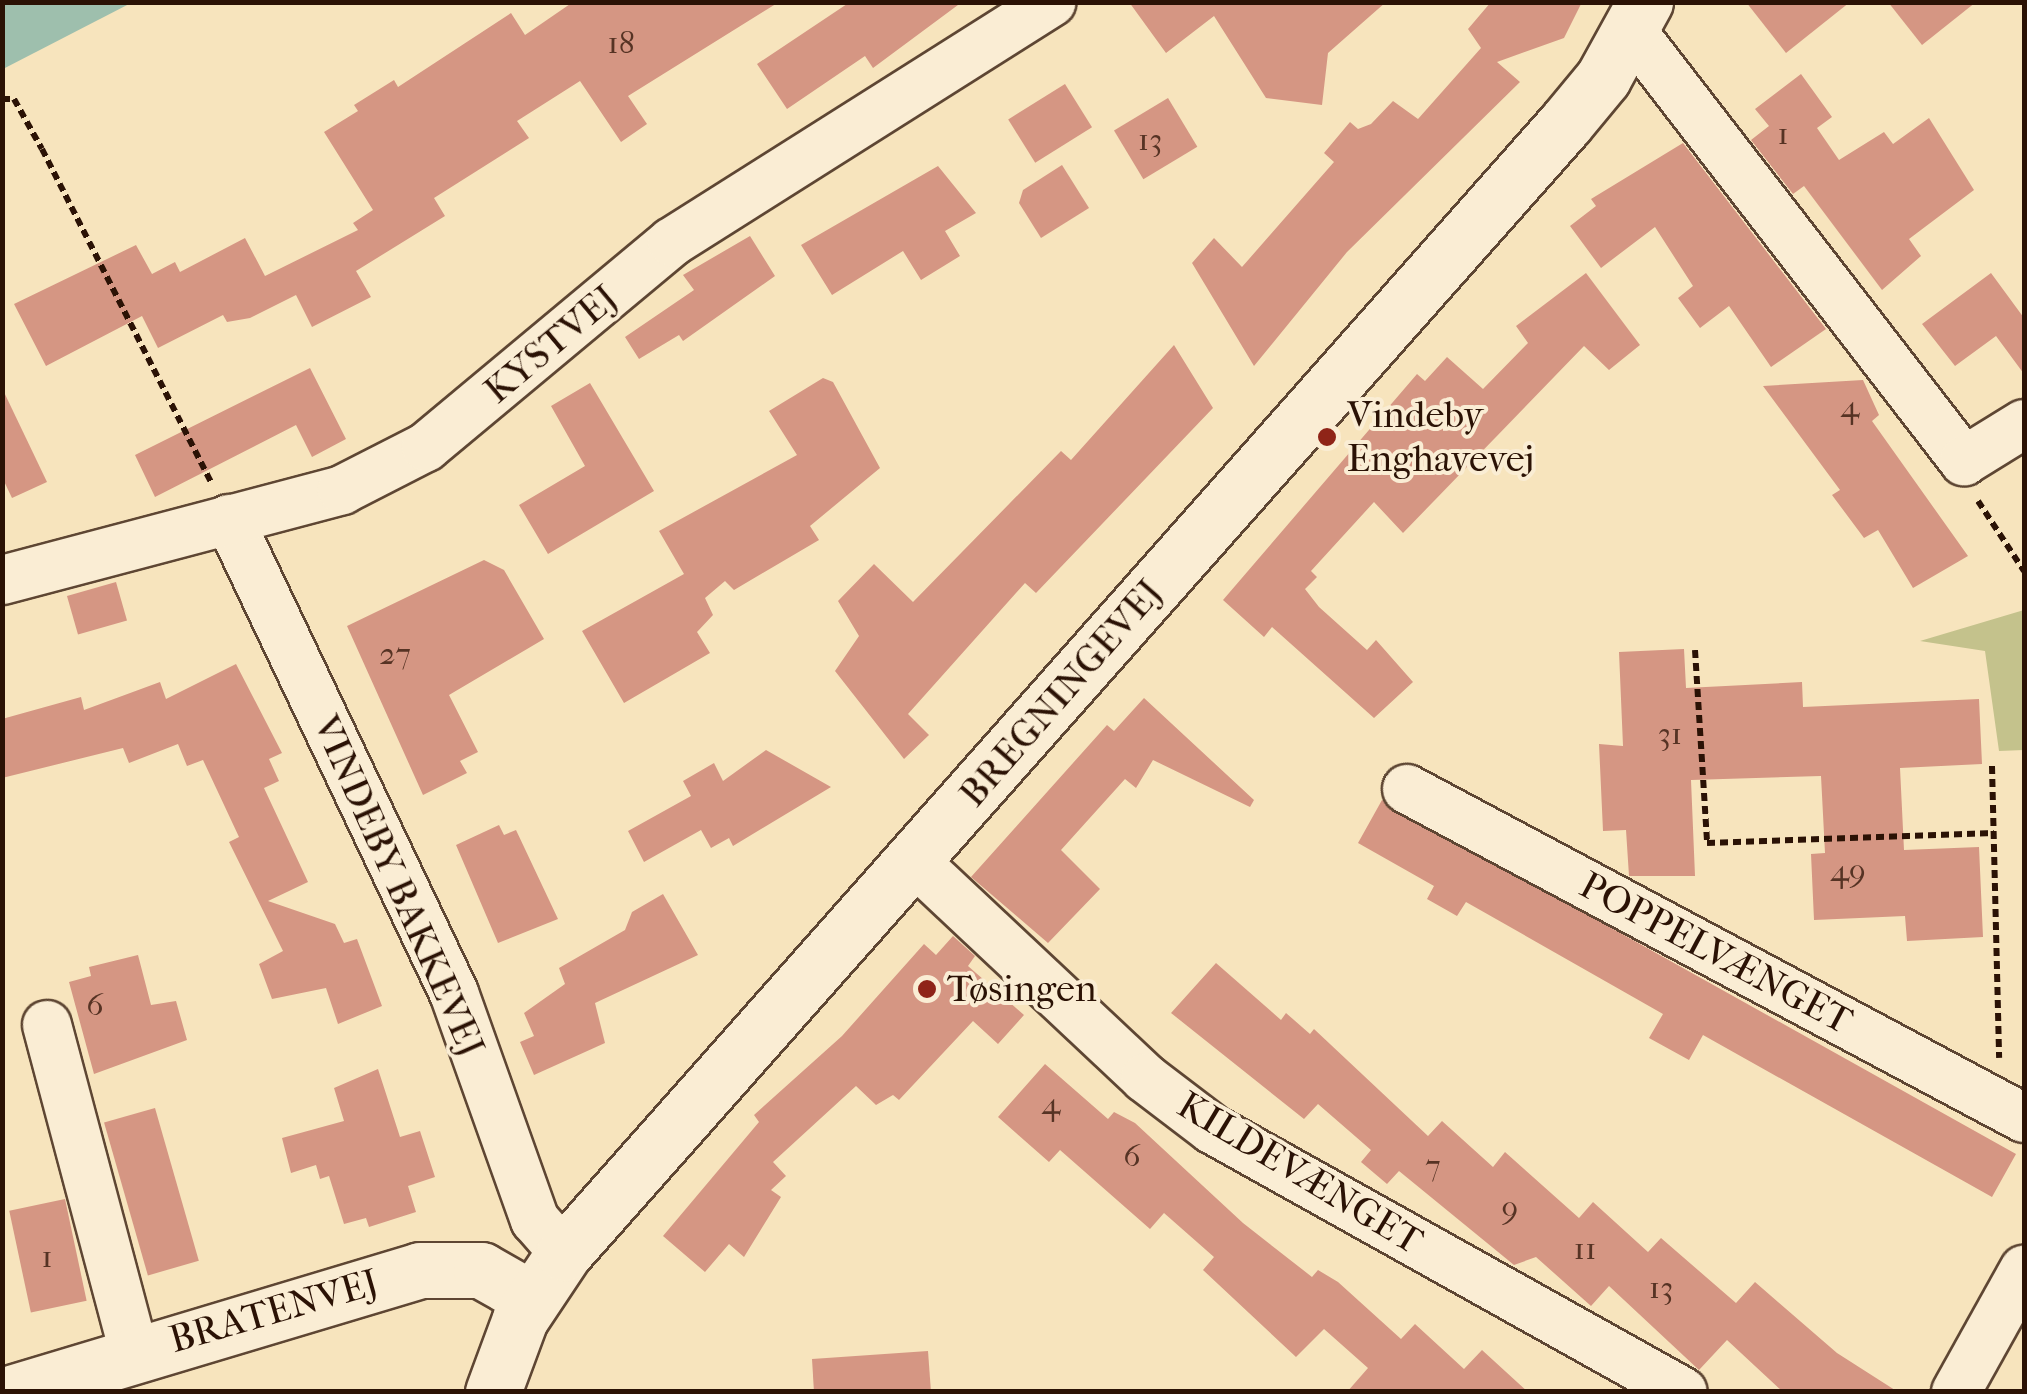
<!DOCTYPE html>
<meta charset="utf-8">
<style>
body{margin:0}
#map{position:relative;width:2027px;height:1394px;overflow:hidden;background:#f7e4bd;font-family:"IM FELL French Canon",serif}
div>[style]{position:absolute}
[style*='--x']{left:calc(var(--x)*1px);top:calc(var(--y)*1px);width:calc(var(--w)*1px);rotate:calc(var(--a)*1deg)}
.green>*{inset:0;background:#c4c28c}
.water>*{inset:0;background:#9ebfad}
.building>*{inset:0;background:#d59683;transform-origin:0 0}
.path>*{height:6px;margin-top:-3px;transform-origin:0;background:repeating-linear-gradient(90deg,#2b1205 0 8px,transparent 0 13px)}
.roads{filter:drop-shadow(2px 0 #5e4633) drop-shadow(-2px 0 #5e4633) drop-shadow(0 2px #5e4633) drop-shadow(0 -2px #5e4633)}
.minor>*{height:48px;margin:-24px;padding:0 24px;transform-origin:24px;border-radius:24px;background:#faedd4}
.tertiary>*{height:55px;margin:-27.5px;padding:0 27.5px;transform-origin:27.5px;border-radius:27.5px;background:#faedd4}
.dots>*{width:28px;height:28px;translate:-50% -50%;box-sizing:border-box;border:5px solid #faedd4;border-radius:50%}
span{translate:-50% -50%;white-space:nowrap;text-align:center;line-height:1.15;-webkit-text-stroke:8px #faedd4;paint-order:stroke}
.number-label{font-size:32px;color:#563324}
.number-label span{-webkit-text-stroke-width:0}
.street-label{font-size:38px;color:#2b1205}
.poi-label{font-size:38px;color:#2b1205}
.left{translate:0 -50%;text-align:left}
.frame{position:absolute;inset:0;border:5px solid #2b1205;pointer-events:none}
</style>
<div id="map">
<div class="green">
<div style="clip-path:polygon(2024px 610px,2024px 750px,1999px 751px,1985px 651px,1920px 641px)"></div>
</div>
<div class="water">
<div style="clip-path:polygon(3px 2px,131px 2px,131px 3px,3px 69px)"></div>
</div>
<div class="building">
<div style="clip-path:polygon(573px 2px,779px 2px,628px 96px,647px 124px,621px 142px,580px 81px,517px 121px,529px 138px,434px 198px,445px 216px,356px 271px,371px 297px,312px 327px,296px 295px,250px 318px,227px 322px,223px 315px,158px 348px,142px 316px,46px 366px,14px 304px,136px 245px,152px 274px,175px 262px,180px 272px,245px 238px,265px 276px,358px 230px,353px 223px,373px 210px,324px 132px,358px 111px,354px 105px,394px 80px,398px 87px,511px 13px,525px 35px)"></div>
<div style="clip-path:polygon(850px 2px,962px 2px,873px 68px,865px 56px,787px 109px,757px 64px)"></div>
<div style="clip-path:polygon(1129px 2px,1386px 2px,1328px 53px,1322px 105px,1266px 98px,1214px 16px,1166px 53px)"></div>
<div style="clip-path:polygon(1491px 2px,1582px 2px,1564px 38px,1497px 62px,1520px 82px,1347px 252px,1254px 366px,1192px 263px,1214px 238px,1242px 267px,1334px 162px,1324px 153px,1350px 122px,1358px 129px,1371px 124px,1393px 101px,1418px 119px,1481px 48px,1468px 29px)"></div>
<div style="clip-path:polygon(1746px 2px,1850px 2px,1786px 53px)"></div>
<div style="clip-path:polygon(1888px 2px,1976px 2px,1922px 45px)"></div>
<div style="clip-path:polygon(1801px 74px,1832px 117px,1817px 128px,1839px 160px,1884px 132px,1893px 144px,1929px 118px,1974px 190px,1909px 239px,1921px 256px,1882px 290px,1804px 186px,1793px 194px,1751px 140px,1769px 126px,1755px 109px)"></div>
<div style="left:1065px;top:84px;width:51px;height:67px;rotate:58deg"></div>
<div style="left:1168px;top:98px;width:57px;height:63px;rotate:59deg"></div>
<div style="clip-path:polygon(1683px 143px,1826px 329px,1771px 367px,1729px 306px,1700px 328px,1678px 298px,1693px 286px,1655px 227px,1601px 268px,1570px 226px,1596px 206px,1591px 199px)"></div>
<div style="clip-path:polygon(1062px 165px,1089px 208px,1041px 238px,1019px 203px,1023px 190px)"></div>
<div style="clip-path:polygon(938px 166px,976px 213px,945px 231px,960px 256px,921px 280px,903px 251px,832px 295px,801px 245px)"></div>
<div style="clip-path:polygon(750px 236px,775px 276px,683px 341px,679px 335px,639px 359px,625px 337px,694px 290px,683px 275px)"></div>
<div style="clip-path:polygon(1586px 273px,1640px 345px,1609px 370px,1584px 346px,1403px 533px,1374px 502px,1311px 571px,1317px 577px,1305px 589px,1319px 607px,1367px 650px,1376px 640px,1413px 682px,1374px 718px,1272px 627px,1264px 637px,1223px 600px,1417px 374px,1425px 381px,1447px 357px,1483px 389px,1528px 343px,1516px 326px)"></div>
<div style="clip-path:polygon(1991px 273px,2024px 318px,2024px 374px,1996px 336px,1955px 366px,1922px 324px)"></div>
<div style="clip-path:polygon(1174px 345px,1213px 408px,1036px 593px,1025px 583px,908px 714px,929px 735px,904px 759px,835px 671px,859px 636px,838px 601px,874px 564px,913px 602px,1061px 451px,1071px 460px)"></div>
<div style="clip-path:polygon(310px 368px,346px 439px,312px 457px,296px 425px,155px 497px,135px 455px)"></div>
<div style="clip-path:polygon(823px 378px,833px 382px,880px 468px,810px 526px,819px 540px,734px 590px,725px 581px,705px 598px,713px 615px,697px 632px,710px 653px,624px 703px,582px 631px,684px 574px,659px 531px,797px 455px,769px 411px)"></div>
<div style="clip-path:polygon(1863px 380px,1879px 415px,1872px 421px,1968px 556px,1913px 588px,1878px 530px,1864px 538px,1832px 495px,1840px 490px,1763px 386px)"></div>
<div style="clip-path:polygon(590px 383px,654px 491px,548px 554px,519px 505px,585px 466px,551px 406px)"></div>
<div style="clip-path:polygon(2px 388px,47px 482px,12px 498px,2px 477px)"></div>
<div style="clip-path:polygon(484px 560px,504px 570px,544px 639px,449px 695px,478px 752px,460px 761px,467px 773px,423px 795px,347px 626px)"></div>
<div style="left:116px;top:582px;width:40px;height:51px;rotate:74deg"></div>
<div style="clip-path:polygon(1684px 649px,1686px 688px,1802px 682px,1803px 707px,1979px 699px,1982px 764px,1900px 768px,1904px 850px,1979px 847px,1983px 937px,1907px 941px,1905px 916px,1814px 920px,1811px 854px,1825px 853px,1821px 776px,1691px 780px,1695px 876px,1629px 876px,1626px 830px,1603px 831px,1599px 744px,1623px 746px,1619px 652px)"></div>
<div style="clip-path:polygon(236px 664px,282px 753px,269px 759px,279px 781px,264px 788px,308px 882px,268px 901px,335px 924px,344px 943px,357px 939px,382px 1006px,338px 1024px,326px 988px,272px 999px,259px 964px,283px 951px,229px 842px,239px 837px,203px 760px,187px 766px,178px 744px,129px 763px,123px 748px,2px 778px,2px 719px,81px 697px,84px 710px,160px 682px,166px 699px)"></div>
<div style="clip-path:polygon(1144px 698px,1254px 800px,1250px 807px,1153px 760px,1136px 788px,1125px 779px,1061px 850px,1100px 889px,1048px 943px,971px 877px,1107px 725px,1114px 731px)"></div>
<div style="clip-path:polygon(766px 750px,831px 787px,733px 846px,729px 838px,711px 848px,701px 830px,644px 862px,628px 831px,691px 796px,683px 781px,714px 763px,723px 781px)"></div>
<div style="clip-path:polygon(1382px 800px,2016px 1154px,1992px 1197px,1703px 1035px,1689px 1060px,1649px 1038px,1663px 1014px,1466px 902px,1457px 916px,1427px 899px,1434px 886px,1358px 843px)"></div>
<div style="clip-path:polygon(499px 825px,504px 835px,516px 830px,558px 919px,498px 943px,456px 845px)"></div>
<div style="clip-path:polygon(663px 894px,698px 955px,595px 1003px,605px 1043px,534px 1075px,520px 1042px,534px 1036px,524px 1013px,565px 984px,559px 968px,625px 930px,632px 912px)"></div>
<div style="clip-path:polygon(953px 936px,975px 956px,968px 966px,1024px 1015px,998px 1044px,973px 1021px,899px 1100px,893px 1095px,876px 1105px,856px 1086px,773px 1162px,786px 1176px,771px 1190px,781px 1197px,744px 1257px,729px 1244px,705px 1272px,663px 1236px,759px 1122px,754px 1115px,842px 1036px,924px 944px,936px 955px)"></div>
<div style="clip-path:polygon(138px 955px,151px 1005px,176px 1001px,187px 1040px,94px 1074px,69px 982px,91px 976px,89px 967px)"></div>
<div style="clip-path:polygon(1216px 963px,1281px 1020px,1286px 1013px,1310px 1034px,1314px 1029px,1428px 1136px,1442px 1121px,1493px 1167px,1505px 1152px,1579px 1218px,1593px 1202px,1648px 1252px,1661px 1238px,1736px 1303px,1755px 1282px,1837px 1353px,1898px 1392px,1783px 1392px,1727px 1340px,1699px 1370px,1609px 1286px,1591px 1306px,1536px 1257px,1514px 1265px,1399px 1171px,1387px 1184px,1361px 1162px,1371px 1150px,1318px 1104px,1304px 1119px,1171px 1013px)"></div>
<div style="clip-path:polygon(1045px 1064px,1108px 1119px,1114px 1112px,1135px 1123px,1243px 1223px,1312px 1277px,1318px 1270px,1338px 1282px,1401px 1339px,1415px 1324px,1464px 1369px,1482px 1350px,1528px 1392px,1347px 1392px,1368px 1368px,1324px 1329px,1296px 1357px,1203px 1270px,1214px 1257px,1164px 1213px,1150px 1229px,1060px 1150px,1049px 1162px,998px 1117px)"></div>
<div style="clip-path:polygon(378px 1069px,400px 1137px,420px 1131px,435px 1177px,408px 1186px,416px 1212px,369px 1227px,366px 1218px,344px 1224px,329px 1176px,320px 1179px,316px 1165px,291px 1173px,282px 1138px,344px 1121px,334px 1088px)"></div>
<div style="left:155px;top:1108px;width:159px;height:53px;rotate:74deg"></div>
<div style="left:65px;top:1199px;width:104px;height:57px;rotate:78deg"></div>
<div style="clip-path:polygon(928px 1351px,931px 1392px,814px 1392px,812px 1359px)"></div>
</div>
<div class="path">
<div style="--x:2;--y:99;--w:12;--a:0"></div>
<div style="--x:14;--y:99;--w:57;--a:60.8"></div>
<div style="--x:42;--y:149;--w:373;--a:63.1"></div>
<div style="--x:1978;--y:501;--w:84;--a:56.7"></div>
<div style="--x:1695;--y:650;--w:193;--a:86.4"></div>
<div style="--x:1707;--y:843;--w:287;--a:-2"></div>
<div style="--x:1992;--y:766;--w:292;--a:88.6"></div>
</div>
<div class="roads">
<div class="minor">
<div style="--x:1631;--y:30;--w:545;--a:52.31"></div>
<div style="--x:1964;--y:461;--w:70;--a:-31.7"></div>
<div style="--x:229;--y:519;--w:525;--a:64.61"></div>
<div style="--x:454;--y:993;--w:241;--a:70.4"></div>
<div style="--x:535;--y:1220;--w:44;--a:48.7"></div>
<div style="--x:2;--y:580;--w:352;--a:-14.8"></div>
<div style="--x:342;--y:490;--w:94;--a:-27.1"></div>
<div style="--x:426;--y:447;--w:320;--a:-39.8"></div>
<div style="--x:672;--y:242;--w:449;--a:-32.3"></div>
<div style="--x:1407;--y:789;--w:699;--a:28.07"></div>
<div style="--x:913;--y:860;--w:318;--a:43.2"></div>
<div style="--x:1145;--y:1078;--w:84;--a:37.3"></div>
<div style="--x:1212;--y:1129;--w:539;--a:29.18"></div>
<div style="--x:47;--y:1025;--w:338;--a:75.1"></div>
<div style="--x:1956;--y:1392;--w:140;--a:-60.9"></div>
</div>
<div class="tertiary">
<div style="--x:14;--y:1392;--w:424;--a:-16.7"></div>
<div style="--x:420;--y:1270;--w:61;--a:0"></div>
<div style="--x:481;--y:1270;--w:59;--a:29.6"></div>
<div style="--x:493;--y:1392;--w:78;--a:-69.7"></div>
<div style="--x:520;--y:1319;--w:79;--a:-56.3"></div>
<div style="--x:564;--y:1253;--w:1509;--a:-48.44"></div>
<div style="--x:1565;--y:124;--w:60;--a:-50.4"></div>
<div style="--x:1603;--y:78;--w:87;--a:-61.1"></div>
</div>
</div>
<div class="dots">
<div style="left:1327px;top:437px;background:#8f2418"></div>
<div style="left:927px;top:989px;background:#8f2418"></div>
</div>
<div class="number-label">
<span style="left:621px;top:43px">18</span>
<span style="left:1783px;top:134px">1</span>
<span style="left:1150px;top:140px">13</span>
<span style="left:1850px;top:407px">4</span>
<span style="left:395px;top:654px">27</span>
<span style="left:1670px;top:734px">31</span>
<span style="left:1848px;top:871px">49</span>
<span style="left:95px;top:1005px">6</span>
<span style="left:1051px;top:1104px">4</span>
<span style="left:1132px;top:1156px">6</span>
<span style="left:1433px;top:1166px">7</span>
<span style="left:1510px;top:1208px">9</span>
<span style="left:1585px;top:1249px">11</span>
<span style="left:47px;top:1257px">1</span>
<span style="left:1661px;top:1288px">13</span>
</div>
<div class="street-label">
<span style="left:551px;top:344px;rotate:-40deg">KYSTVEJ</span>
<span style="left:1061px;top:693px;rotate:-49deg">BREGNINGEVEJ</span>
<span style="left:399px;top:886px;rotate:66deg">VINDEBY BAKKEVEJ</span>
<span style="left:1716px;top:953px;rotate:28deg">POPPELVÆNGET</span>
<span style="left:1300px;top:1173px;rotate:31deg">KILDEVÆNGET</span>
<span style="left:274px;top:1311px;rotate:-16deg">BRATENVEJ</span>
</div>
<div class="poi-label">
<span class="left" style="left:1347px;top:437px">Vindeby<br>Enghavevej</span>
<span class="left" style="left:947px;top:989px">Tøsingen</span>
</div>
<div class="frame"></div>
</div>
